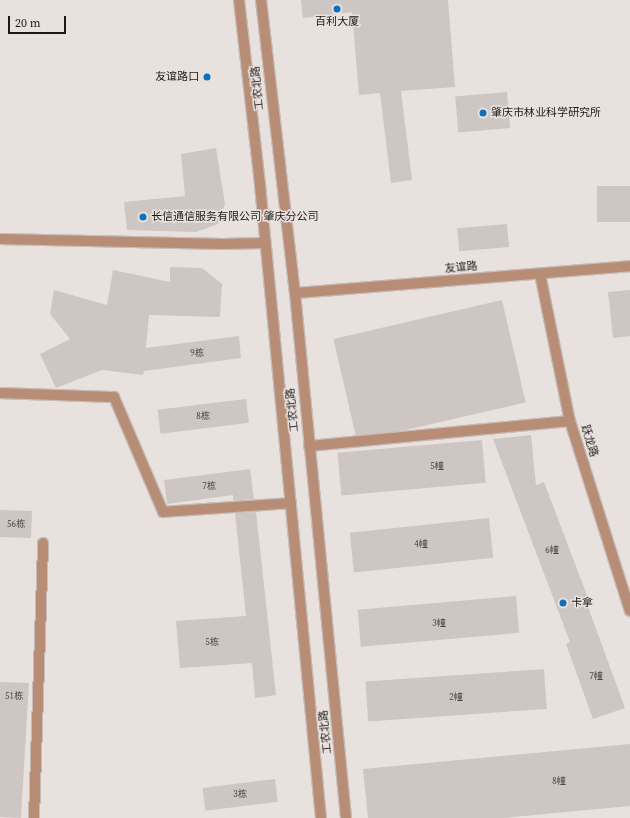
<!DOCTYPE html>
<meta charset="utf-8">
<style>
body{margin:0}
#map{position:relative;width:630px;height:818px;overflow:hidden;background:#e9e1dd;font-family:"Source Serif 4","Noto Sans SC",serif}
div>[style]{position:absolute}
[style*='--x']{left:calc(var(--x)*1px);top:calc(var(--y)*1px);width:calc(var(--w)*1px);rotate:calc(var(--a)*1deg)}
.building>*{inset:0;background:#cdc6c2;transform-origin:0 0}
.roads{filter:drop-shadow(1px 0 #c4bdba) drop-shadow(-1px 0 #c4bdba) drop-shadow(0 1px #c4bdba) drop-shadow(0 -1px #c4bdba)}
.minor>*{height:10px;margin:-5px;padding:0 5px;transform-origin:5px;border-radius:5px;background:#b78d76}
.dots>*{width:11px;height:11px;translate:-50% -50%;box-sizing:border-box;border:2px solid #e9e1dd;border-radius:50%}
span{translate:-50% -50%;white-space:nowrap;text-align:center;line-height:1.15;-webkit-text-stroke:3px #e9e1dd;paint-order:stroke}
.number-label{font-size:9px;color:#484542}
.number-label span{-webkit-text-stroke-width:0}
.poi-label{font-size:11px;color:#1c1a18}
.right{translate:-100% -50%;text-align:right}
.left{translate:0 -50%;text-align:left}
.street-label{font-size:11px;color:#1c1a18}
.scale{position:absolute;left:8px;top:16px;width:58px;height:18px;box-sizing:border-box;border:2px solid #1c1a18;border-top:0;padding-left:5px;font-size:12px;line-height:14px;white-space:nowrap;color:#1c1a18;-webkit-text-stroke:3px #e9e1dd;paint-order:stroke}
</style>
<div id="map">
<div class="building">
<div style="clip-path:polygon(301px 0,448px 0,455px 87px,401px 91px,412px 180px,391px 183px,380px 93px,359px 95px,352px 12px,303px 18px)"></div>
<div style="left:507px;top:92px;width:36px;height:52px;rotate:85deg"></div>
<div style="clip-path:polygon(216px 148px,225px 204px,218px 224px,196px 232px,127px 230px,124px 202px,185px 196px,181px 154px)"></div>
<div style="left:597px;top:186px;width:33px;height:36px"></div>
<div style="left:507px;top:224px;width:23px;height:50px;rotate:85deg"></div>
<div style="clip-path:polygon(170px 267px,202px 268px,222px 284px,220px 317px,149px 315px,146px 348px,239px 336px,241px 358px,144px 371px,143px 375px,102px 370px,56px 388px,40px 354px,70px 339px,50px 314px,54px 290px,107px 305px,113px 270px,170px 282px)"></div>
<div style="clip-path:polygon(630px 290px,630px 336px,613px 338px,608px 292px)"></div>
<div style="left:502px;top:300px;width:105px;height:173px;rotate:77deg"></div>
<div style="left:246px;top:399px;width:24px;height:89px;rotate:83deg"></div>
<div style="clip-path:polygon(531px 435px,536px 485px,544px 482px,591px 606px,588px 607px,625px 708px,593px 719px,566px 644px,570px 642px,493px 439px)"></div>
<div style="left:482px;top:440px;width:43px;height:145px;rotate:85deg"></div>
<div style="clip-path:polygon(250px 469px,254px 499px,233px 501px,233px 495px,167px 504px,164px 480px)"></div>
<div style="left:0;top:510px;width:32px;height:27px;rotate:2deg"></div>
<div style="clip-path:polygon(256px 512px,276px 695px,255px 698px,252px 663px,180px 668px,176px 621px,246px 616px,235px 513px)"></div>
<div style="left:489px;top:518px;width:40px;height:140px;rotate:84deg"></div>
<div style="left:516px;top:596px;width:37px;height:159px;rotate:85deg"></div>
<div style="left:544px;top:669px;width:40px;height:179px;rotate:86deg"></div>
<div style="clip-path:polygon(0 682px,29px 683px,21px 818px,0 817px)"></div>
<div style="clip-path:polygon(630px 744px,630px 806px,504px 818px,368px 818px,363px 769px)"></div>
<div style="left:275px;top:779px;width:23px;height:73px;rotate:83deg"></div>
</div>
<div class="roads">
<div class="minor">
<div style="--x:239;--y:0;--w:186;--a:83.5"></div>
<div style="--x:260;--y:185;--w:636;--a:84.5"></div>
<div style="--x:261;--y:0;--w:295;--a:83.4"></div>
<div style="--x:295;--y:293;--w:527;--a:84.45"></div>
<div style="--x:0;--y:239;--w:223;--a:1.3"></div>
<div style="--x:223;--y:244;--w:42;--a:-1.4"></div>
<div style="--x:540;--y:274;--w:150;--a:78.5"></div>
<div style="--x:570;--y:421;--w:199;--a:72.5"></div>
<div style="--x:295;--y:293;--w:336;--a:-4.6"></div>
<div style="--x:0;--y:393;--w:114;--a:2"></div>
<div style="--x:114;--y:397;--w:125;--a:66.9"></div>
<div style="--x:163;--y:512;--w:128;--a:-4"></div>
<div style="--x:309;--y:446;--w:262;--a:-5.5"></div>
<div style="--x:34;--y:818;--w:275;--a:-88.1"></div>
</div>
</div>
<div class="dots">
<div style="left:337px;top:9px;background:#0e70bc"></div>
<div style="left:207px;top:77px;background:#0e70bc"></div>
<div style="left:483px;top:113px;background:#0e70bc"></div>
<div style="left:143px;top:217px;background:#0e70bc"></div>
<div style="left:563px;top:603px;background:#0e70bc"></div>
</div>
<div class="number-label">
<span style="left:197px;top:353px">9栋</span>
<span style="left:203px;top:416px">8栋</span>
<span style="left:437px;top:466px">5幢</span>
<span style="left:209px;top:486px">7栋</span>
<span style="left:16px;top:524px">56栋</span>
<span style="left:421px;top:544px">4幢</span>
<span style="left:552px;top:550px">6幢</span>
<span style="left:439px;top:623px">3幢</span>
<span style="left:212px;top:642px">5栋</span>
<span style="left:596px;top:676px">7幢</span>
<span style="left:14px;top:696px">51栋</span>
<span style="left:456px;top:697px">2幢</span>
<span style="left:559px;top:781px">8幢</span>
<span style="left:240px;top:794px">3栋</span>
</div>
<div class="poi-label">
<span style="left:337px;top:22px">百利大厦</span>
<span class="right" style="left:199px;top:77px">友谊路口</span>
<span class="left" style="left:491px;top:113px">肇庆市林业科学研究所</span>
<span class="left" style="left:151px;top:217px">长信通信服务有限公司 肇庆分公司</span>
<span class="left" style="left:571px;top:603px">卡拿</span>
</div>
<div class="street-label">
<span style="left:258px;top:88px;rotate:-96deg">工农北路</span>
<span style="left:461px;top:268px;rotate:-5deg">友谊路</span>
<span style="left:293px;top:410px;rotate:-96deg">工农北路</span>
<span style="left:589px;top:441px;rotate:73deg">跃龙路</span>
<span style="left:326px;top:732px;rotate:-96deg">工农北路</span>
</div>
<div class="scale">20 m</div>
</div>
